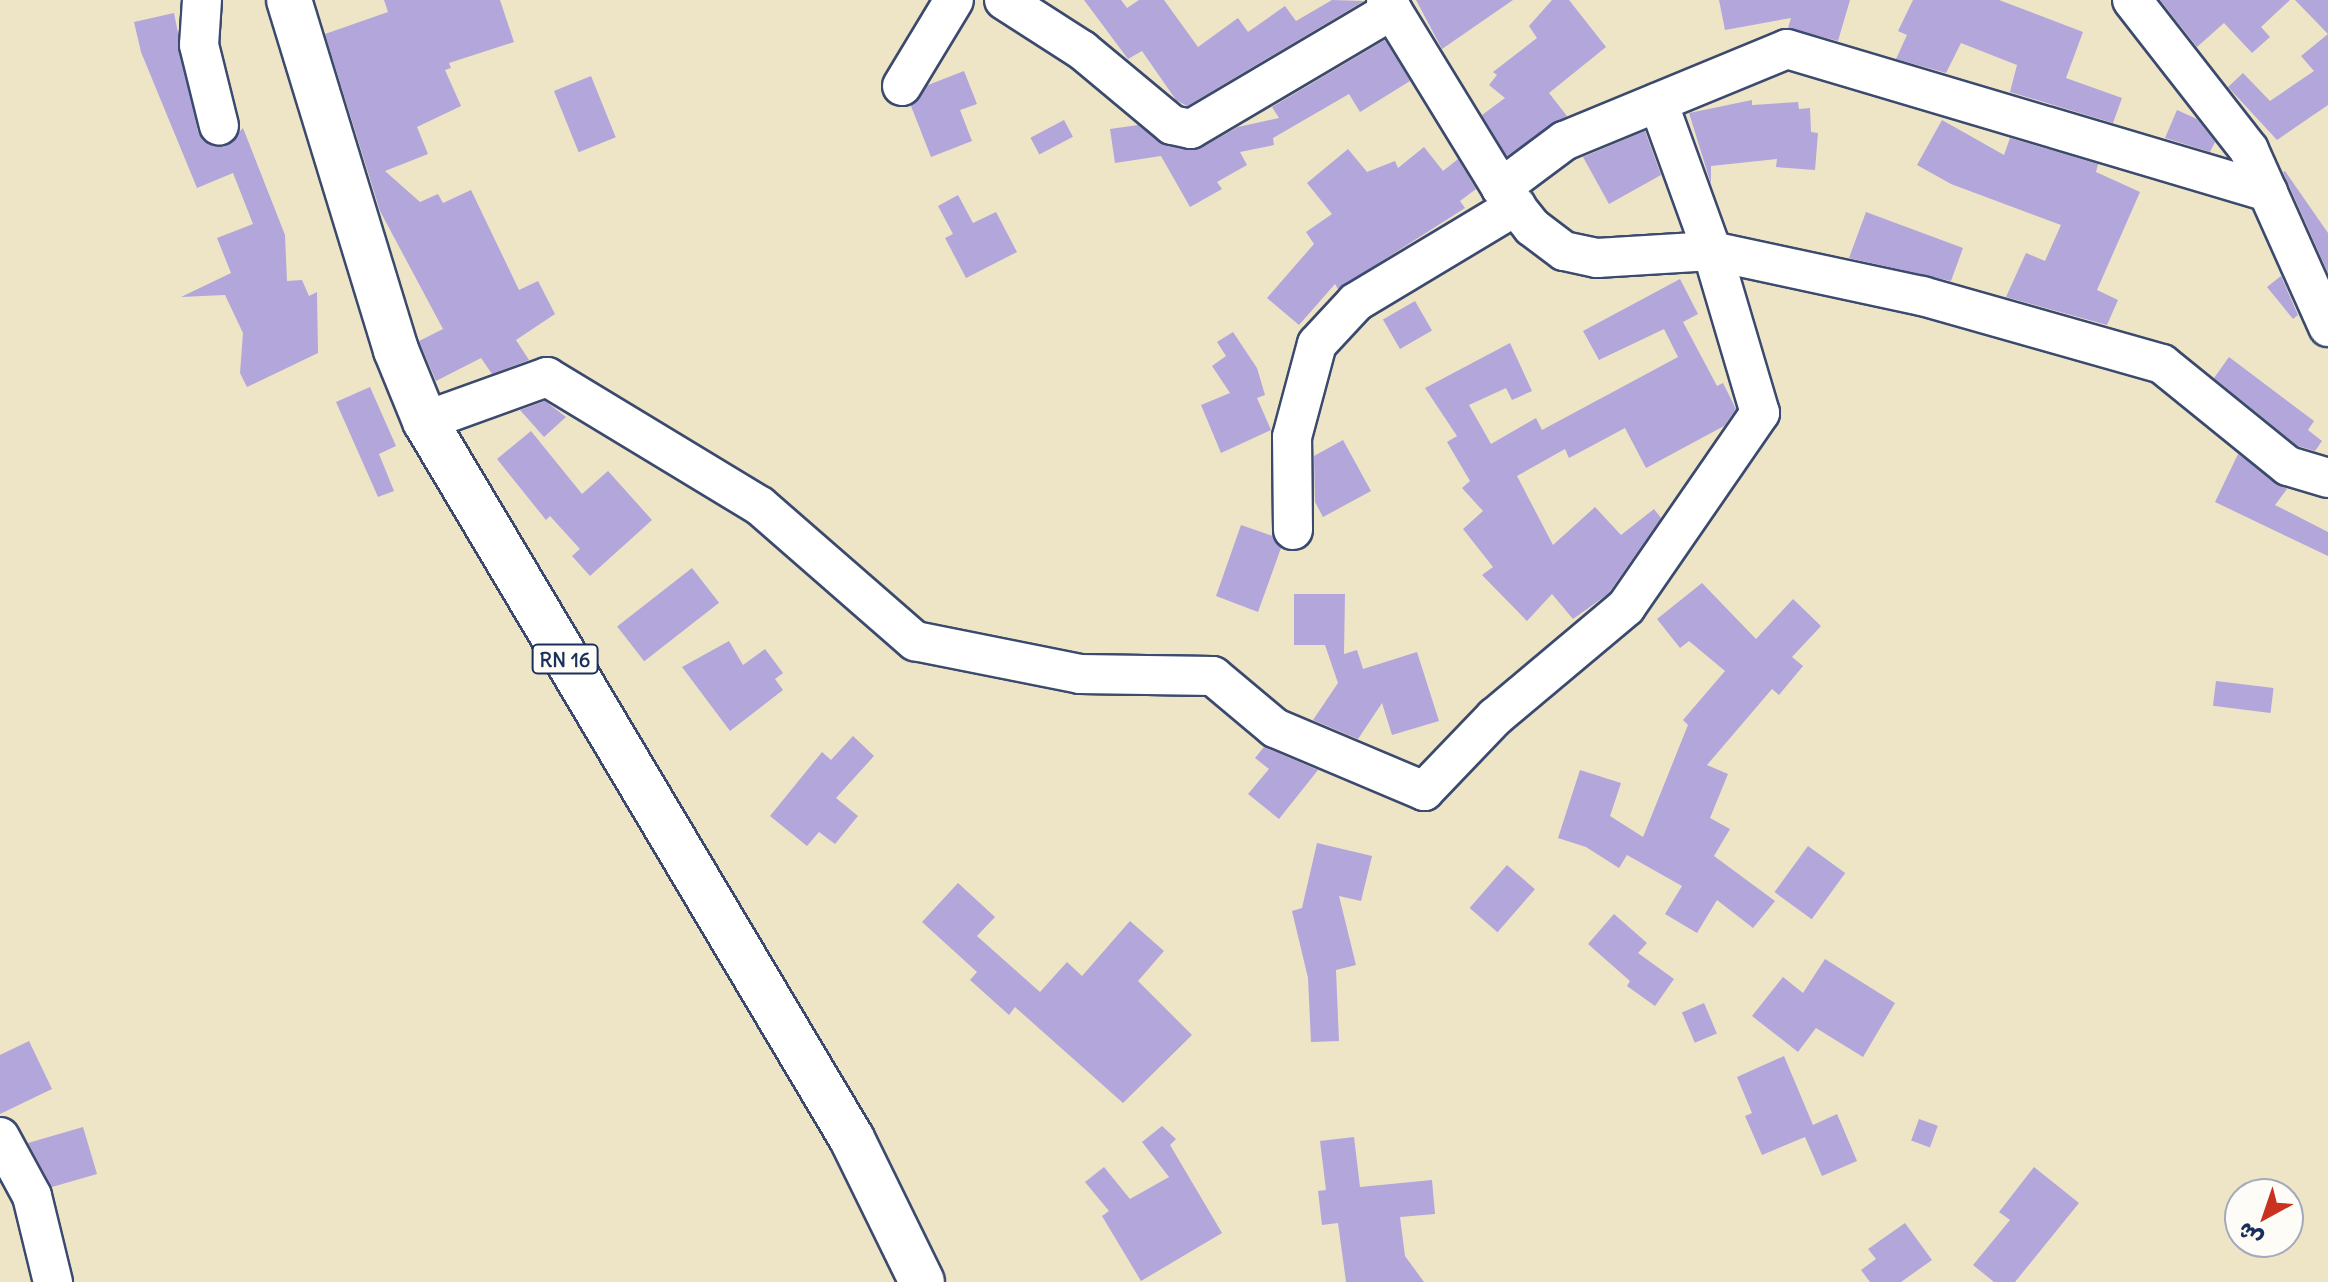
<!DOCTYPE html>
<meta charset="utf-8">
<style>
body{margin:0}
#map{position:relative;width:2328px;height:1282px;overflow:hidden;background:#eee5c7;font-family:Delius,"Playpen Sans Arabic",sans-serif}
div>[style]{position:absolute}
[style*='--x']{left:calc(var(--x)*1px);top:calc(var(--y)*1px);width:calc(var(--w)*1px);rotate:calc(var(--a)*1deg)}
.building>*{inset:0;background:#b2a6db;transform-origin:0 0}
.roads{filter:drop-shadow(2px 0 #3b4a6e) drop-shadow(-2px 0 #3b4a6e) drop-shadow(0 2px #3b4a6e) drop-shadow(0 -2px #3b4a6e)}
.minor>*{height:38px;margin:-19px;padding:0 19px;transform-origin:19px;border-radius:19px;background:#fff}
.major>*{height:44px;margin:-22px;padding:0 22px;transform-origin:22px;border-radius:22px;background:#fff}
span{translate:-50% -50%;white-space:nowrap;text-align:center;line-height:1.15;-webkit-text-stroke:7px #fdfcf7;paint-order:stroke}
.shield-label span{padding:2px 6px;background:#fdfcf7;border:2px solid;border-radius:6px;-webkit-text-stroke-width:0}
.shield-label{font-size:20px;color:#1b2f5e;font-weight:700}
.north{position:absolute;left:2224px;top:1178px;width:80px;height:80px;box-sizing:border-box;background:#fdfcf7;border:2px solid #a3aaba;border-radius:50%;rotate:220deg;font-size:22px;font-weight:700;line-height:32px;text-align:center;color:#1b2f5e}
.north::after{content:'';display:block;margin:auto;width:28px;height:36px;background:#c8321e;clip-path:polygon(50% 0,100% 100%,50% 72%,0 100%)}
</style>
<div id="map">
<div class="building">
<div style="clip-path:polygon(384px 0,500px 0,514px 42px,449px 63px,451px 68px,445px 70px,461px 106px,417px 127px,428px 154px,385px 171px,420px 202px,438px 194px,443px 203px,471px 190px,519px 290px,538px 281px,555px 314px,516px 340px,529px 360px,492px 374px,481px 358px,436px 381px,419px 341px,443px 329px,380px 211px,325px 34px,388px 12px)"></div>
<div style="clip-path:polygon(1084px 0,1121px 0,1127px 8px,1139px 0,1164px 0,1198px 47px,1238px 18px,1248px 32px,1285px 6px,1296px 21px,1332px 0,1364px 1px,1187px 106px,1176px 100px,1142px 51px,1128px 59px)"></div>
<div style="clip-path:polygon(1416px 0,1513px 0,1442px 49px)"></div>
<div style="clip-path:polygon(1552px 0,1569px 0,1606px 47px,1549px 93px,1567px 116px,1507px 156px,1482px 115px,1505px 98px,1489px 85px,1497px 75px,1493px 72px,1537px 38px,1529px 26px)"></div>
<div style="clip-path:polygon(1719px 0,1850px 0,1838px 41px,1788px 28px,1791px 18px,1725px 30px)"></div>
<div style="clip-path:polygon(1913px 0,1999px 0,2083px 32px,2066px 78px,2122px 98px,2113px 123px,2010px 92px,2017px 65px,1961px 43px,1946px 73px,1896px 59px,1907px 35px,1898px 31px)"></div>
<div style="clip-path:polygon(2160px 0,2290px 0,2261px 27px,2270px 37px,2252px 53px,2224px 23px,2197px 47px)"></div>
<div style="clip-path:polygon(2295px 0,2328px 0,2328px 34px)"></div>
<div style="clip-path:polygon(174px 13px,198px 132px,204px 142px,224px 147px,243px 128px,285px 235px,287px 281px,302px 280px,309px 296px,317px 292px,318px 353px,247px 387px,240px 373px,243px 333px,225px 295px,181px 297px,231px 273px,217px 238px,253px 224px,233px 173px,197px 188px,141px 52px,134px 22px)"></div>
<div style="clip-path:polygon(2328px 34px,2328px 105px,2277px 140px,2228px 87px,2243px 73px,2270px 101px,2314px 71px,2301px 56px)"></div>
<div style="clip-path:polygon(1385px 40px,1410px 81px,1360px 112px,1349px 94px,1273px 138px,1274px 145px,1240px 152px,1247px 165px,1217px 182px,1222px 189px,1190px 207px,1161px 156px,1115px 163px,1110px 129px,1138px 125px,1167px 146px,1201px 148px,1238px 127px,1279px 118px,1272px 107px)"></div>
<div style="clip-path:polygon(964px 71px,977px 104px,960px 110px,972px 141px,931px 157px,911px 106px,928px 85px)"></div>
<div style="left:591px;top:76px;width:66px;height:40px;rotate:68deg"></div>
<div style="clip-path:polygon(1752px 100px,1752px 105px,1798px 102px,1799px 109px,1810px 108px,1811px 132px,1818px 133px,1815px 170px,1776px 167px,1777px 159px,1711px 166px,1711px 184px,1689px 113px)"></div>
<div style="clip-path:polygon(2177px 110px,2197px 119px,2215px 142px,2210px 152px,2165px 138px)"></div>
<div style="left:1064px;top:120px;width:19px;height:38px;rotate:62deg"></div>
<div style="clip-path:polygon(1942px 120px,2004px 155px,2010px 138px,2098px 164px,2096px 172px,2140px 192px,2097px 290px,2118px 300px,2107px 325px,2006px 297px,2026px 253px,2045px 261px,2061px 225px,1951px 184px,1917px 165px)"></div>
<div style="clip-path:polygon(1645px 131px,1661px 175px,1609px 204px,1583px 157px)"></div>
<div style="clip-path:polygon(1424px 147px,1443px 171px,1458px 159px,1476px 189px,1460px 201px,1465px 208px,1338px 289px,1335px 284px,1299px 325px,1267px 298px,1314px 244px,1306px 232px,1332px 214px,1307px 183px,1348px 149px,1367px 172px,1395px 161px,1398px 168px)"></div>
<div style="clip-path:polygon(2285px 171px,2328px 233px,2328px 273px,2283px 172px)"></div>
<div style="clip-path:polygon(958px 195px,973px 223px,996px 212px,1017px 252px,966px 278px,945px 238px,953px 234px,938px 206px)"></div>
<div style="clip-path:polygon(1866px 212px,1963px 248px,1951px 281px,1849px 258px)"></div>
<div style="clip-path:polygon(2281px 276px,2298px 315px,2293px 319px,2267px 287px)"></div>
<div style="clip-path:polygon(1680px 279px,1698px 314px,1683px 322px,1717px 386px,1723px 383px,1736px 409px,1724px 426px,1646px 468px,1625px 428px,1569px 458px,1565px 449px,1517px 476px,1553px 545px,1595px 507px,1621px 535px,1654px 509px,1661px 518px,1608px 594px,1573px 619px,1552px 594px,1527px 621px,1482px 575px,1493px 567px,1463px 529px,1483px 511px,1462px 488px,1470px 481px,1447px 442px,1457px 436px,1425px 388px,1510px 343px,1532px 391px,1512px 400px,1506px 388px,1469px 405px,1491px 444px,1536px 418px,1542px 430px,1678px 357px,1664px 329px,1599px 360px,1583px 331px)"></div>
<div style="left:1415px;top:301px;width:34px;height:37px;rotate:60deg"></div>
<div style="clip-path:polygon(1233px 332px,1257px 368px,1265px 395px,1257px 398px,1271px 430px,1221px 453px,1201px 405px,1230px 393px,1212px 366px,1226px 356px,1217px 342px)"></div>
<div style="clip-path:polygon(2229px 357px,2314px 421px,2308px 430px,2322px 441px,2315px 451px,2298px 446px,2214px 378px)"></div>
<div style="clip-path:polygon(370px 387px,396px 446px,379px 454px,394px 491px,378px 497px,336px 402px)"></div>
<div style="clip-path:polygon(545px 401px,566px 417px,544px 437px,520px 410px)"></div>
<div style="clip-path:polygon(531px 431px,582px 494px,608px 471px,652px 520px,590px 576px,572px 556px,580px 549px,550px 516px,546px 520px,497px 459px)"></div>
<div style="clip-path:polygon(1343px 440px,1371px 491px,1323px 517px,1315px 502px,1314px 456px)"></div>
<div style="clip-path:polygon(2238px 454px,2287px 489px,2275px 505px,2328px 532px,2328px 556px,2215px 502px)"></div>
<div style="clip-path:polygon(1241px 525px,1273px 536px,1281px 548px,1258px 612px,1216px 596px)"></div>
<div style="left:692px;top:568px;width:44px;height:95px;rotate:52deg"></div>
<div style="clip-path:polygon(1702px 583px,1756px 639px,1793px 599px,1821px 626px,1792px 657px,1803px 666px,1779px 695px,1772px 689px,1707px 765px,1728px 774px,1710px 818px,1730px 829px,1714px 856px,1775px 901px,1753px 928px,1717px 900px,1697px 933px,1665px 914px,1682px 886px,1627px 855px,1619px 868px,1586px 847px,1558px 838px,1580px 770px,1621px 783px,1610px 816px,1643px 837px,1688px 725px,1683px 720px,1725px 671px,1689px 641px,1680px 648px,1657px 619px)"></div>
<div style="clip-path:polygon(1294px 594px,1345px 594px,1344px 654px,1357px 650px,1363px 669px,1417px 652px,1439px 721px,1392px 735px,1382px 703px,1358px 739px,1313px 720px,1338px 683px,1325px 645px,1294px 645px)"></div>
<div style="clip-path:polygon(729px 641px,743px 665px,765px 649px,783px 673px,775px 679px,783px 690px,730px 731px,682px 667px)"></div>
<div style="left:2216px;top:681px;width:58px;height:25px;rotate:7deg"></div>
<div style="clip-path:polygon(853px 736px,874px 756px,836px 798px,858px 816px,835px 844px,819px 832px,807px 846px,770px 816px,822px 752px,831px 760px)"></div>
<div style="clip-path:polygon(1264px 747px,1318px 770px,1279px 819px,1248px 794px,1269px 769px,1255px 758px)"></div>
<div style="clip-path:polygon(1317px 843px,1372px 856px,1361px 901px,1339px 896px,1356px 965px,1336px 970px,1339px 1041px,1311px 1042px,1308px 978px,1292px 911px,1302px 908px)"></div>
<div style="left:1808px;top:846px;width:46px;height:57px;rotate:36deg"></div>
<div style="left:1507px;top:865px;width:37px;height:57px;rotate:41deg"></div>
<div style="clip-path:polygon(958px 883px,995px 917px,977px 936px,1040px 992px,1067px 962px,1082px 976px,1130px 921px,1164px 951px,1138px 981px,1192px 1035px,1123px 1103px,1015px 1007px,1009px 1015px,970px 980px,977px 972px,922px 922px)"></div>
<div style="clip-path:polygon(1614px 914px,1647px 943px,1638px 953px,1674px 979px,1655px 1006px,1627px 986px,1630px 981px,1588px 944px)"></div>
<div style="clip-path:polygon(1825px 959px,1895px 1003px,1863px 1057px,1816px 1028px,1798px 1052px,1752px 1016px,1783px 977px,1803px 993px)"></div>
<div style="left:1704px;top:1003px;width:33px;height:24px;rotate:67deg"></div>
<div style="clip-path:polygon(29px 1041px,52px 1089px,0 1114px,0 1055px)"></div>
<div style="clip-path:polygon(1784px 1056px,1813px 1125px,1837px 1114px,1857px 1161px,1822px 1176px,1805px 1137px,1762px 1155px,1745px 1116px,1752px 1113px,1737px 1077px)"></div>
<div style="left:1919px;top:1119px;width:20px;height:23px;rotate:20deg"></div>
<div style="clip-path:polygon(1162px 1126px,1176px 1139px,1170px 1145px,1222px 1233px,1141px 1281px,1102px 1216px,1109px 1211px,1085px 1182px,1104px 1167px,1130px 1199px,1169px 1177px,1142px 1142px)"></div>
<div style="clip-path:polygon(83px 1127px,97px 1174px,52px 1187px,28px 1143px)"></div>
<div style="clip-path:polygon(1354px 1137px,1360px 1187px,1432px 1180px,1435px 1214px,1400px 1217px,1405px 1256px,1424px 1282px,1346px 1282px,1338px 1223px,1322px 1225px,1318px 1191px,1326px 1190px,1320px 1141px)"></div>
<div style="clip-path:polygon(2034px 1167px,2079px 1203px,2015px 1282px,1994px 1282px,1973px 1265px,2010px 1220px,1999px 1212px)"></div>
<div style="clip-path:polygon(1905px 1223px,1932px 1260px,1901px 1282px,1870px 1282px,1861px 1270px,1876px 1259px,1868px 1249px)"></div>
</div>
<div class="roads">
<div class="minor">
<div style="--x:202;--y:0;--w:45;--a:93.8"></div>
<div style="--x:199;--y:45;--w:83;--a:76.1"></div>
<div style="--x:1004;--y:0;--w:93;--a:32.7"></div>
<div style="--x:1082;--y:50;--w:117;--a:39.8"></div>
<div style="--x:1172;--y:125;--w:19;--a:12"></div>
<div style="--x:1191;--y:129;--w:234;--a:-30.6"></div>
<div style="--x:1386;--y:0;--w:220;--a:58.5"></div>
<div style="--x:1501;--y:188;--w:79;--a:-36.7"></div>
<div style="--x:1564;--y:141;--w:241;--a:-22.4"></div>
<div style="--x:1787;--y:49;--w:502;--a:16.56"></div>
<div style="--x:2132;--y:0;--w:190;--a:52"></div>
<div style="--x:2249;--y:150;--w:194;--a:65.9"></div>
<div style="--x:902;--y:86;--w:100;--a:-58.8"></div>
<div style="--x:1501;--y:188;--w:50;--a:51.5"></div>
<div style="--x:1532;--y:227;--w:40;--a:37"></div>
<div style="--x:1564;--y:251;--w:34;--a:12"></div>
<div style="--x:1597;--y:258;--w:115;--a:-3.5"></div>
<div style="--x:1712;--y:251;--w:215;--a:12.1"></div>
<div style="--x:1922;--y:296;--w:249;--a:15.8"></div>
<div style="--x:2162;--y:364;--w:162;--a:39"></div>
<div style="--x:2288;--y:466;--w:42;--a:16.7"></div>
<div style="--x:425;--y:421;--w:130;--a:-19.8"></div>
<div style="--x:547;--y:377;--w:249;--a:31.2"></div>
<div style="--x:760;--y:506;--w:206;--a:41.1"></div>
<div style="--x:915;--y:641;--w:168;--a:11.3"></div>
<div style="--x:1080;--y:674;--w:133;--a:0.9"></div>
<div style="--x:1213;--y:676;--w:81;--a:40"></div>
<div style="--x:1275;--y:728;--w:162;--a:22.9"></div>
<div style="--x:1424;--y:791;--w:103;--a:-46.2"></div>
<div style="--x:1495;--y:717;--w:171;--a:-40"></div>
<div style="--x:1626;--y:607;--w:236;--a:-55.4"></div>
<div style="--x:1760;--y:413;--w:169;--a:-106.5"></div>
<div style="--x:1712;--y:251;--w:158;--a:-109.9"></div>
<div style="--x:1293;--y:530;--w:93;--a:-90.6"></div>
<div style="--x:1292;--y:437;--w:96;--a:-75"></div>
<div style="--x:1317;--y:344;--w:57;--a:-47.1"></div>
<div style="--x:1356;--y:302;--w:187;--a:-31"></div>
<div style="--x:0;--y:1137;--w:67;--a:61.5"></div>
<div style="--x:32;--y:1196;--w:89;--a:76.3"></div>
</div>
<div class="major">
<div style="--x:289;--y:0;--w:366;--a:73"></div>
<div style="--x:396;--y:350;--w:77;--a:67.8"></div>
<div style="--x:425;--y:421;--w:835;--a:59.26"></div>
<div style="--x:852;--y:1139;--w:159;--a:63.9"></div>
</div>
</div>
<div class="shield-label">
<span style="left:565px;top:659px">RN 16</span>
</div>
<div class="north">ش</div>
</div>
